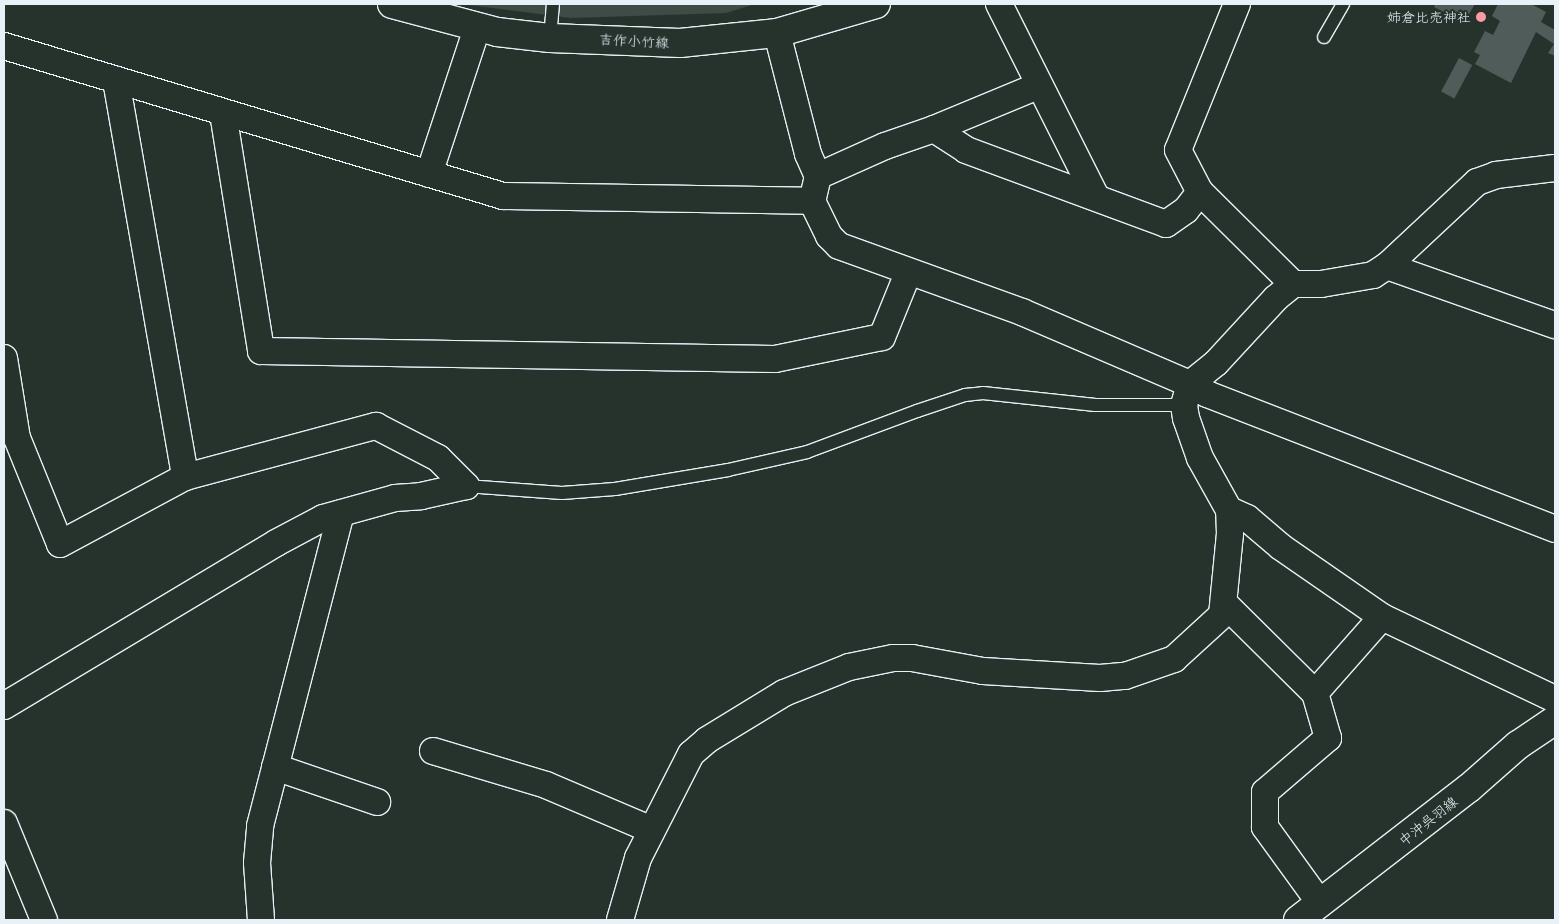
<!DOCTYPE html>
<meta charset="utf-8">
<style>
body{margin:0}
#map{position:relative;width:1559px;height:924px;overflow:hidden;background:#26332d;font-family:"Shantell Sans","Klee One",sans-serif}
div>[style]{position:absolute}
[style*='--x']{left:calc(var(--x)*1px);top:calc(var(--y)*1px);width:calc(var(--w)*1px);rotate:calc(var(--a)*1deg)}
.green>*{inset:0;background:#3e4b47}
.building>*{inset:0;background:#505c59;transform-origin:0 0}
.roads{filter:drop-shadow(1px 0 #e8f1f8) drop-shadow(-1px 0 #e8f1f8) drop-shadow(0 1px #e8f1f8) drop-shadow(0 -1px #e8f1f8)}
.lane>*{height:12px;margin:-6px;padding:0 6px;transform-origin:6px;border-radius:6px;background:#26332d}
.street>*{height:26px;margin:-13px;padding:0 13px;transform-origin:13px;border-radius:13px;background:#26332d}
.secondary>*{height:28px;margin:-14px;padding:0 14px;transform-origin:14px;border-radius:14px;background:#26332d}
.dots>*{width:14px;height:14px;translate:-50% -50%;box-sizing:border-box;border:2px solid #26332d;border-radius:50%}
span{translate:-50% -50%;white-space:nowrap;text-align:center;line-height:1.15;-webkit-text-stroke:4px #26332d;paint-order:stroke}
.poi-label{font-size:14px;color:#e8f1f8}
.right{translate:-100% -50%;text-align:right}
.street-label{font-size:14px;color:#e8f1f8}
.frame{position:absolute;inset:0;border:5px solid #e8f1f8;pointer-events:none}
</style>
<div id="map">
<div class="green">
<div style="clip-path:polygon(461px 4px,755px 4px,726px 13px,571px 18px)"></div>
</div>
<div class="building">
<div style="clip-path:polygon(1435px 4px,1475px 4px,1469px 14px,1460px 9px,1456px 18px,1434px 7px)"></div>
<div style="clip-path:polygon(1498px 4px,1531px 4px,1546px 12px,1541px 22px,1555px 30px,1555px 56px,1548px 53px,1554px 44px,1536px 32px,1511px 83px,1475px 64px,1480px 55px,1474px 52px,1485px 31px,1493px 35px,1500px 21px,1492px 16px)"></div>
<div style="left:1459px;top:58px;width:15px;height:38px;rotate:28deg"></div>
</div>
<div class="roads">
<div class="lane">
<div style="--x:1324;--y:37;--w:38;--a:-60"></div>
<div style="--x:550;--y:38;--w:34;--a:-85"></div>
<div style="--x:466;--y:486;--w:96;--a:4.2"></div>
<div style="--x:562;--y:493;--w:53;--a:-4.3"></div>
<div style="--x:615;--y:489;--w:115;--a:-9.5"></div>
<div style="--x:728;--y:470;--w:81;--a:-12.8"></div>
<div style="--x:807;--y:452;--w:117;--a:-20.4"></div>
<div style="--x:917;--y:411;--w:51;--a:-18.4"></div>
<div style="--x:965;--y:395;--w:18;--a:-6"></div>
<div style="--x:983;--y:393;--w:113;--a:6.1"></div>
<div style="--x:1095;--y:405;--w:89;--a:0"></div>
</div>
<div class="street">
<div style="--x:999;--y:4;--w:216;--a:63.3"></div>
<div style="--x:1237;--y:4;--w:157;--a:112"></div>
<div style="--x:1178;--y:150;--w:47;--a:62.4"></div>
<div style="--x:1200;--y:192;--w:131;--a:44.7"></div>
<div style="--x:777;--y:33;--w:125;--a:75.6"></div>
<div style="--x:808;--y:154;--w:24;--a:66"></div>
<div style="--x:818;--y:176;--w:26;--a:103"></div>
<div style="--x:812;--y:201;--w:39;--a:64"></div>
<div style="--x:829;--y:236;--w:14;--a:45"></div>
<div style="--x:839;--y:246;--w:195;--a:19.8"></div>
<div style="--x:1022;--y:312;--w:183;--a:23.2"></div>
<div style="--x:1190;--y:384;--w:20;--a:30"></div>
<div style="--x:1207;--y:394;--w:373;--a:21.2"></div>
<div style="--x:4;--y:46;--w:521;--a:16.73"></div>
<div style="--x:503;--y:196;--w:309;--a:0.9"></div>
<div style="--x:116;--y:80;--w:403;--a:80.1"></div>
<div style="--x:223;--y:113;--w:241;--a:80.9"></div>
<div style="--x:261;--y:351;--w:514;--a:0.89"></div>
<div style="--x:775;--y:359;--w:109;--a:-11.6"></div>
<div style="--x:882;--y:337;--w:69;--a:-67.9"></div>
<div style="--x:934;--y:129;--w:113;--a:-22.5"></div>
<div style="--x:429;--y:174;--w:154;--a:-71.8"></div>
<div style="--x:818;--y:176;--w:73;--a:-24.1"></div>
<div style="--x:885;--y:146;--w:52;--a:-19.1"></div>
<div style="--x:934;--y:129;--w:38;--a:33"></div>
<div style="--x:966;--y:150;--w:213;--a:20.3"></div>
<div style="--x:1166;--y:224;--w:24;--a:-35"></div>
<div style="--x:1186;--y:210;--w:23;--a:-52"></div>
<div style="--x:1387;--y:266;--w:178;--a:19.4"></div>
<div style="--x:4;--y:358;--w:81;--a:80.8"></div>
<div style="--x:17;--y:438;--w:114;--a:67.9"></div>
<div style="--x:60;--y:544;--w:142;--a:-28.2"></div>
<div style="--x:185;--y:477;--w:198;--a:-15"></div>
<div style="--x:376;--y:426;--w:70;--a:27.3"></div>
<div style="--x:438;--y:458;--w:40;--a:45"></div>
<div style="--x:1229;--y:510;--w:20;--a:24"></div>
<div style="--x:1247;--y:518;--w:45;--a:40.5"></div>
<div style="--x:1281;--y:547;--w:123;--a:34.7"></div>
<div style="--x:1382;--y:617;--w:191;--a:25.4"></div>
<div style="--x:1226;--y:605;--w:125;--a:44.7"></div>
<div style="--x:4;--y:706;--w:317;--a:-30.9"></div>
<div style="--x:276;--y:543;--w:53;--a:-28"></div>
<div style="--x:323;--y:518;--w:75;--a:-15.5"></div>
<div style="--x:395;--y:498;--w:26;--a:-4"></div>
<div style="--x:421;--y:496;--w:46;--a:-12.5"></div>
<div style="--x:433;--y:751;--w:118;--a:16.7"></div>
<div style="--x:546;--y:785;--w:115;--a:23"></div>
<div style="--x:275;--y:767;--w:108;--a:18.9"></div>
<div style="--x:4;--y:823;--w:105;--a:67.6"></div>
<div style="--x:1320;--y:903;--w:94;--a:-125.9"></div>
<div style="--x:1265;--y:827;--w:35;--a:-90"></div>
<div style="--x:1265;--y:792;--w:83;--a:-40.6"></div>
<div style="--x:1328;--y:738;--w:47;--a:-106.1"></div>
<div style="--x:1315;--y:693;--w:101;--a:-48.6"></div>
<div style="--x:261;--y:920;--w:57;--a:-94"></div>
<div style="--x:257;--y:863;--w:37;--a:-85"></div>
<div style="--x:260;--y:826;--w:323;--a:-75.5"></div>
<div style="--x:620;--y:920;--w:65;--a:-73.8"></div>
<div style="--x:638;--y:858;--w:117;--a:-63"></div>
<div style="--x:691;--y:754;--w:21;--a:-41"></div>
<div style="--x:707;--y:740;--w:90;--a:-31.4"></div>
<div style="--x:784;--y:693;--w:70;--a:-21.8"></div>
<div style="--x:849;--y:667;--w:45;--a:-11.6"></div>
<div style="--x:893;--y:658;--w:19;--a:0"></div>
<div style="--x:912;--y:658;--w:72;--a:10.4"></div>
<div style="--x:983;--y:671;--w:117;--a:3.4"></div>
<div style="--x:1100;--y:678;--w:25;--a:-5"></div>
<div style="--x:1125;--y:676;--w:52;--a:-19.1"></div>
<div style="--x:1174;--y:659;--w:65;--a:-42.5"></div>
<div style="--x:1222;--y:615;--w:81;--a:-84.4"></div>
<div style="--x:1230;--y:534;--w:24;--a:-92"></div>
<div style="--x:1229;--y:510;--w:60;--a:-119.1"></div>
<div style="--x:1200;--y:458;--w:42;--a:-109.3"></div>
<div style="--x:1186;--y:418;--w:13;--a:-99"></div>
<div style="--x:1184;--y:405;--w:22;--a:-74"></div>
<div style="--x:1190;--y:384;--w:33;--a:-39"></div>
<div style="--x:1216;--y:363;--w:88;--a:-47.3"></div>
<div style="--x:1276;--y:298;--w:22;--a:-39"></div>
<div style="--x:1293;--y:284;--w:28;--a:0"></div>
<div style="--x:1321;--y:284;--w:53;--a:-9.8"></div>
<div style="--x:1373;--y:275;--w:17;--a:-33"></div>
<div style="--x:1387;--y:266;--w:123;--a:-43"></div>
<div style="--x:1477;--y:182;--w:20;--a:-20"></div>
<div style="--x:1496;--y:175;--w:59;--a:-6.8"></div>
</div>
<div class="secondary">
<div style="--x:392;--y:4;--w:109;--a:14.9"></div>
<div style="--x:497;--y:32;--w:53;--a:6.5"></div>
<div style="--x:550;--y:38;--w:130;--a:2.2"></div>
<div style="--x:680;--y:43;--w:98;--a:-5.9"></div>
<div style="--x:777;--y:33;--w:103;--a:-16.3"></div>
<div style="--x:1298;--y:920;--w:216;--a:-37.7"></div>
<div style="--x:1469;--y:788;--w:65;--a:-41.3"></div>
<div style="--x:1518;--y:745;--w:45;--a:-34"></div>
</div>
</div>
<div class="dots">
<div style="left:1481px;top:17px;background:#ff9aa2"></div>
</div>
<div class="poi-label">
<span class="right" style="left:1471px;top:17px">姉倉比売神社</span>
</div>
<div class="street-label">
<span style="left:634px;top:41px;rotate:3deg">吉作小竹線</span>
<span style="left:1428px;top:821px;rotate:-38deg">中沖呉羽線</span>
</div>
<div class="frame"></div>
</div>
